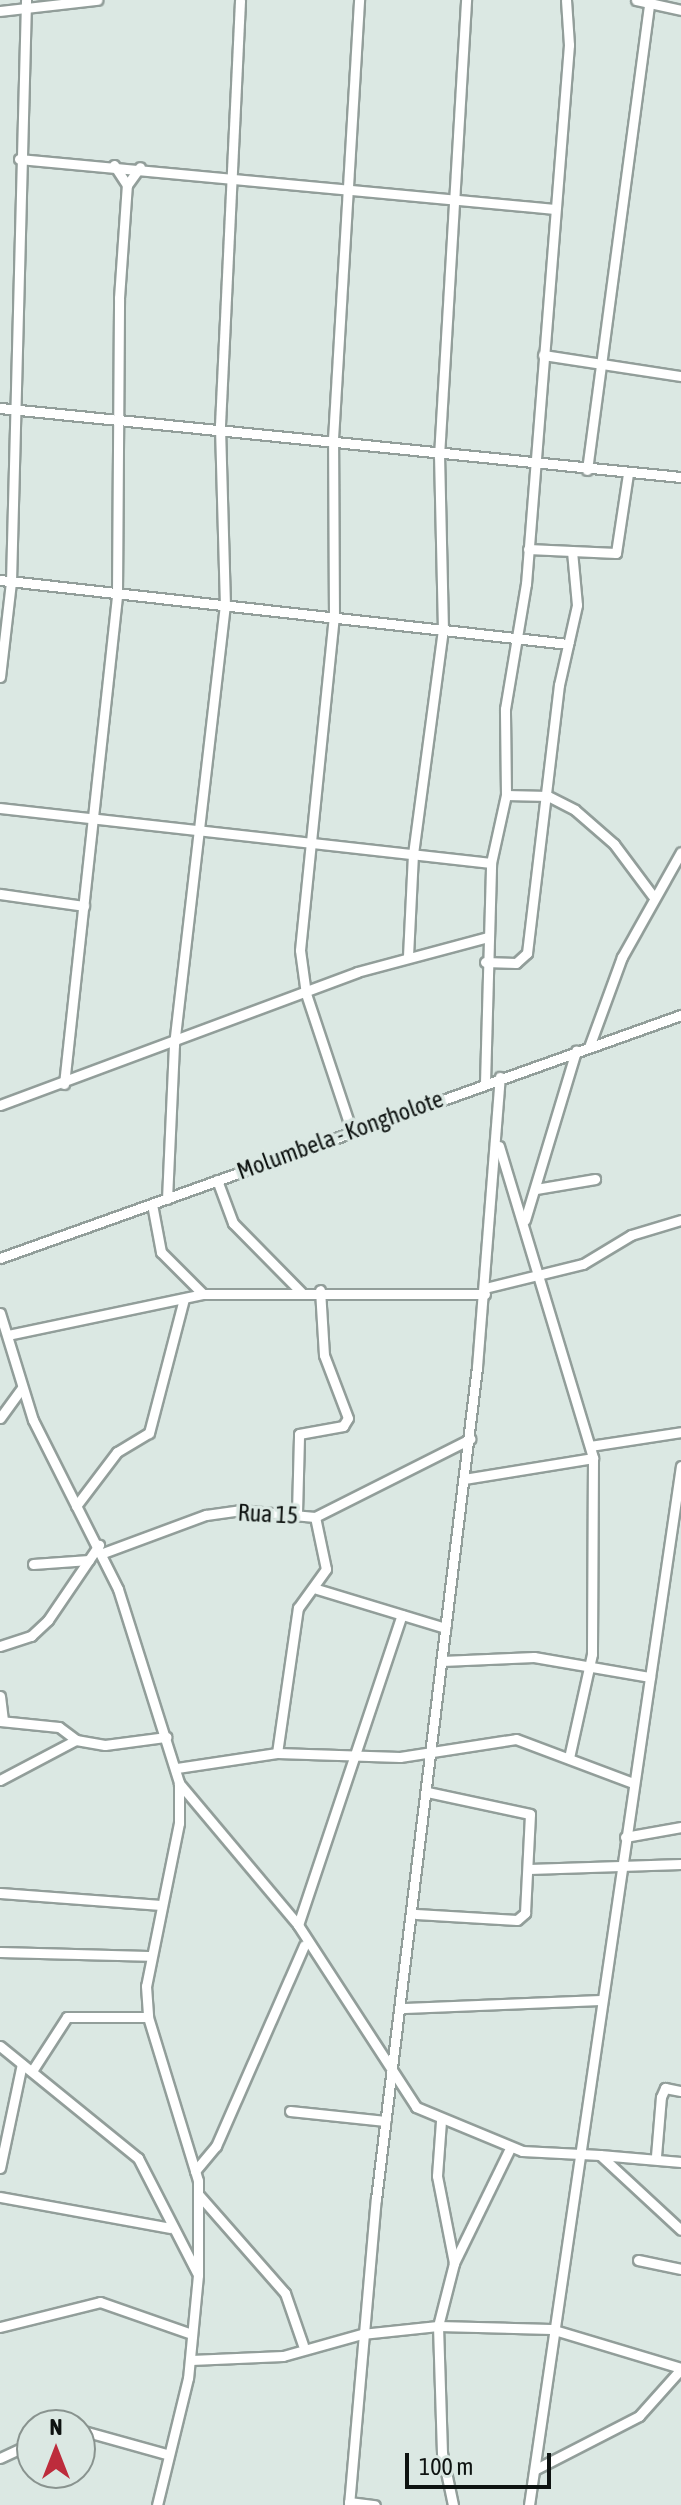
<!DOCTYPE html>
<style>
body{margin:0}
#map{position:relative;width:681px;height:2505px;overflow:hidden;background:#dbe8e3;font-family:"Asap Condensed",sans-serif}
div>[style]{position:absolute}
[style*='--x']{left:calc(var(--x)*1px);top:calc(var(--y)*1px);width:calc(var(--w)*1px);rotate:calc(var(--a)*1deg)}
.roads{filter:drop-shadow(2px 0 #929e9a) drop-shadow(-2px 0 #929e9a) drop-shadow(0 2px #929e9a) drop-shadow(0 -2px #929e9a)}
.minor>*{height:9px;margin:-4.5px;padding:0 4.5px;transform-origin:4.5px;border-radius:4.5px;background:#fff}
span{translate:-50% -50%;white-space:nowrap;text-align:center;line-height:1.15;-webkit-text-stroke:7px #dbe8e3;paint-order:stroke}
.street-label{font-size:24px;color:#0e1311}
.north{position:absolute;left:16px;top:2409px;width:80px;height:80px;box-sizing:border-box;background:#dbe8e3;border:2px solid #89938f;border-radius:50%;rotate:0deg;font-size:22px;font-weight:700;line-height:32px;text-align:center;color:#0e1311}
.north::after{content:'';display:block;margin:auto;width:28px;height:36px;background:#bd2c3c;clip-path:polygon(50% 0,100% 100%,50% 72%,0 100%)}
.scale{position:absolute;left:405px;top:2453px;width:146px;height:36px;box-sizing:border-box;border:4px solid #0e1311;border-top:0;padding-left:10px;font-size:24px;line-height:28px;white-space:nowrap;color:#0e1311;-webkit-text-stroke:6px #dbe8e3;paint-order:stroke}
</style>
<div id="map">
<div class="roads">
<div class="minor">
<div style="--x:636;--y:0;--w:46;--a:12.5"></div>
<div style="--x:0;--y:11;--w:98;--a:-6.5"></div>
<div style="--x:19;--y:159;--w:538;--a:5.33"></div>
<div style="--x:114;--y:165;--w:24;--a:57"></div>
<div style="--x:543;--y:355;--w:140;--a:8.7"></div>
<div style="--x:0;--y:408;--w:684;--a:5.79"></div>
<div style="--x:587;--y:470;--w:474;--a:-82.4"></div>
<div style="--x:528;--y:549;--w:88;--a:2.6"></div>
<div style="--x:616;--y:553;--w:80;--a:-81.4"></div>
<div style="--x:0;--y:580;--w:572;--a:6.43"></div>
<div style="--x:0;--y:677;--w:96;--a:-83.4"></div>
<div style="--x:11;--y:582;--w:582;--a:-88.52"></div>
<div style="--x:506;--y:795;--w:42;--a:1.4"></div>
<div style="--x:548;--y:796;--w:30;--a:27"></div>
<div style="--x:575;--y:810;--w:52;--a:41.1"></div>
<div style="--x:614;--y:844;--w:64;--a:53.3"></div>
<div style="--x:0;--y:808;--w:494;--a:6.4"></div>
<div style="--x:0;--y:894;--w:85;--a:8.1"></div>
<div style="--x:408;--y:956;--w:102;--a:-87.2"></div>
<div style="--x:413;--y:854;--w:226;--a:-82.4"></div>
<div style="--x:443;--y:630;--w:174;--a:-91.3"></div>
<div style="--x:439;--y:456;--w:457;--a:-86.6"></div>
<div style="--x:485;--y:962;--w:31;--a:2"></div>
<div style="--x:516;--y:963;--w:15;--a:-42"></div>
<div style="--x:527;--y:953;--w:270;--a:-83.2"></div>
<div style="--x:559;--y:685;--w:82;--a:-77.3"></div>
<div style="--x:577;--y:605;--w:54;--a:-95.3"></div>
<div style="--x:589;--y:1047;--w:96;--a:-69.9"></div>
<div style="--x:622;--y:957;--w:120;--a:-60.7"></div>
<div style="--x:485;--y:1083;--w:220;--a:-88.4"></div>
<div style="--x:491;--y:863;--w:70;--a:-77.6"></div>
<div style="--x:506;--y:795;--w:86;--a:-90.7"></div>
<div style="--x:505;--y:709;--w:127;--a:-80.5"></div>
<div style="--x:526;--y:584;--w:541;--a:-85.44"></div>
<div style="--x:569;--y:45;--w:45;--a:-93.8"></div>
<div style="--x:64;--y:1084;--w:493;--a:-83.8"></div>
<div style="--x:117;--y:594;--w:296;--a:-89.6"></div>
<div style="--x:119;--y:298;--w:113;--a:-86"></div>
<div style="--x:127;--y:185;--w:22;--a:-54"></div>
<div style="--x:0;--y:1105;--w:381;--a:-20.4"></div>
<div style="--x:357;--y:972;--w:136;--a:-15"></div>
<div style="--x:351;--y:1129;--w:142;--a:-108.4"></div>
<div style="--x:306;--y:994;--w:44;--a:-97.8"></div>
<div style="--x:300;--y:950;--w:334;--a:-84.2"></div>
<div style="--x:334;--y:618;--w:179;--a:-90.3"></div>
<div style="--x:333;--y:439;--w:440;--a:-86.6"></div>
<div style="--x:499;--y:1146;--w:326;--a:73.2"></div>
<div style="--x:593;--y:1458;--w:196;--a:90.3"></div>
<div style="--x:592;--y:1654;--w:107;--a:102.5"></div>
<div style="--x:217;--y:1180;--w:46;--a:69.6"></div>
<div style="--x:233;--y:1223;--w:97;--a:45.4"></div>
<div style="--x:536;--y:1189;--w:60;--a:-9.6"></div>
<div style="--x:167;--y:1199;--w:154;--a:-87.4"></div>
<div style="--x:174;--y:1045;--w:442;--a:-83.4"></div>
<div style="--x:225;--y:606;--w:181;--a:-91.6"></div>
<div style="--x:220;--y:425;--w:425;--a:-87.3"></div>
<div style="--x:152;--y:1204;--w:49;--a:79.4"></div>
<div style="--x:161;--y:1252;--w:59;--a:45"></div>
<div style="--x:525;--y:1220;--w:177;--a:-73.2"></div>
<div style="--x:0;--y:1258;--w:723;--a:-19.64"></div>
<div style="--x:485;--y:1288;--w:101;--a:-13.8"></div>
<div style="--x:583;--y:1264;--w:56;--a:-31.1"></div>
<div style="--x:631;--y:1235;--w:52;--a:-16.7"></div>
<div style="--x:0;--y:1313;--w:112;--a:72.9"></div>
<div style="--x:33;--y:1420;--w:189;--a:63.3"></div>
<div style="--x:118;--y:1589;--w:203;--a:72.5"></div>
<div style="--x:179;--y:1783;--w:40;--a:90"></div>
<div style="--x:179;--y:1823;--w:166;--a:101.4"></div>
<div style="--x:146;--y:1986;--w:31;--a:86"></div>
<div style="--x:148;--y:2017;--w:171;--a:73"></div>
<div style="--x:198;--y:2181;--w:94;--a:90"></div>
<div style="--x:198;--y:2275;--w:103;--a:95.5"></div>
<div style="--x:188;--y:2378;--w:131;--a:103.7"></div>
<div style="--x:8;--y:1335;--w:199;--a:-11.9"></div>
<div style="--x:203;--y:1294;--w:282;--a:0"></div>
<div style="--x:0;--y:1418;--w:37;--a:-54"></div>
<div style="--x:590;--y:1446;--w:92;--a:-8.7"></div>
<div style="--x:464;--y:1479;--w:131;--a:-9.2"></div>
<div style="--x:76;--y:1506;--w:68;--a:-52.8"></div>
<div style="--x:117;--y:1452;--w:37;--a:-31"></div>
<div style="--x:149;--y:1433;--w:138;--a:-75.4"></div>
<div style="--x:297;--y:1513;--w:79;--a:-88.5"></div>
<div style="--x:299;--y:1434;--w:45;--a:-10.3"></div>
<div style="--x:343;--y:1426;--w:9;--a:-58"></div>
<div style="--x:348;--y:1418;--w:67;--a:-110.9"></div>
<div style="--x:324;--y:1355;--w:65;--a:-93.5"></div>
<div style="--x:103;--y:1553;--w:110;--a:-20.3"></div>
<div style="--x:206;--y:1515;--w:34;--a:-8"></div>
<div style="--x:240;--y:1510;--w:75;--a:5.3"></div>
<div style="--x:315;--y:1517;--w:174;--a:-26.7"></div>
<div style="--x:33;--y:1564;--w:56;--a:-4.1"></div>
<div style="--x:317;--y:1589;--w:134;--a:16.9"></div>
<div style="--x:0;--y:1646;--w:33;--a:-18"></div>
<div style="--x:31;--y:1636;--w:23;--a:-43"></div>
<div style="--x:48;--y:1620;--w:91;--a:-55.8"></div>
<div style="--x:442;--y:1661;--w:92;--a:-2.5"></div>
<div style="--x:534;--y:1657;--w:118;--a:9.8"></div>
<div style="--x:0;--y:1696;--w:24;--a:83"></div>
<div style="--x:0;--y:1721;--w:59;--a:5.8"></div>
<div style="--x:59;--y:1727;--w:21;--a:37"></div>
<div style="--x:277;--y:1753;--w:147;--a:-81.8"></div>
<div style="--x:298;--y:1608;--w:48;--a:-54.3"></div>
<div style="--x:326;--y:1569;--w:53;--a:-101.9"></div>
<div style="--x:177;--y:1768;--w:101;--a:-8.5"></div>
<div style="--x:277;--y:1753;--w:123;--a:1.9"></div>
<div style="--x:400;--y:1757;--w:117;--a:-8.8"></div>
<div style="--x:516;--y:1739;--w:125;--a:20.6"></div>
<div style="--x:0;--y:1780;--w:86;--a:-27.8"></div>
<div style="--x:76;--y:1740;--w:29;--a:10"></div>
<div style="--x:105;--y:1745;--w:62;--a:-7.5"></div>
<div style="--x:179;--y:1783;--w:185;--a:50"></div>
<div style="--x:298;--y:1925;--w:217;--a:57"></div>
<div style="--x:416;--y:2107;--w:115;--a:22.5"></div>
<div style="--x:522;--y:2151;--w:78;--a:2.9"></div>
<div style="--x:600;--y:2155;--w:110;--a:42.8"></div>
<div style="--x:625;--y:1837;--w:57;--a:-10.1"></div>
<div style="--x:529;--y:1869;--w:152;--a:-1.9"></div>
<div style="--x:0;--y:1893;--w:158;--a:4.3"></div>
<div style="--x:416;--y:1914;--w:101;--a:3.4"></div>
<div style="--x:517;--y:1920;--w:11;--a:-41"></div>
<div style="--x:525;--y:1913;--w:99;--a:-87.1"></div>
<div style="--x:530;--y:1814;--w:105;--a:-167.9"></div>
<div style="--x:298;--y:1925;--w:327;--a:-71.5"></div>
<div style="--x:0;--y:1952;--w:148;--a:1.5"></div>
<div style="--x:403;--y:2008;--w:199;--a:-2.3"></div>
<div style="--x:0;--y:2046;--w:178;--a:39.1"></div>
<div style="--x:138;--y:2158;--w:129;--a:62.8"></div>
<div style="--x:32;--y:2071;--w:64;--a:-57.1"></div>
<div style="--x:67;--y:2017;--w:81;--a:0"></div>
<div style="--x:290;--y:2111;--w:96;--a:6"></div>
<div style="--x:441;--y:2121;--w:55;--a:94.2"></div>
<div style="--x:437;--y:2176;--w:89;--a:78.9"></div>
<div style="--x:600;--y:2155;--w:81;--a:4.9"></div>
<div style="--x:656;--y:2156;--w:59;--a:-85.2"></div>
<div style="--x:661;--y:2097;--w:10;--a:-66"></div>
<div style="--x:665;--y:2088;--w:16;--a:11"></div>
<div style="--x:0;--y:2168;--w:106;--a:-78.1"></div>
<div style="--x:195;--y:2171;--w:33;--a:-50"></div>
<div style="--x:216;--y:2146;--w:219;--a:-66.3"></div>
<div style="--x:198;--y:2194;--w:132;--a:48.7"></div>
<div style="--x:285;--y:2293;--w:55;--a:70.9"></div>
<div style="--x:0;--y:2197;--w:173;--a:10.3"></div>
<div style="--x:638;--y:2260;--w:44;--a:11.8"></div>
<div style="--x:0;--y:2327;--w:103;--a:-14"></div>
<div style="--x:100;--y:2302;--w:97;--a:19.2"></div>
<div style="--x:191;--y:2360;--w:92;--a:-2.5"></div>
<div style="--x:283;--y:2356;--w:82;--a:-15.6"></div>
<div style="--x:362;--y:2334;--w:76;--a:-6"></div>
<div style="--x:438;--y:2326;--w:113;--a:1.5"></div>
<div style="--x:551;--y:2329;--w:136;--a:16.7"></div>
<div style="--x:80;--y:2430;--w:89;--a:15.6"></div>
<div style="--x:0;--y:2458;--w:35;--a:-25"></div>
<div style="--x:536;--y:2469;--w:116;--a:-27.2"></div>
<div style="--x:639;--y:2416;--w:63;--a:-48.2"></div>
<div style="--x:349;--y:2502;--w:26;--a:7"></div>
<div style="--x:349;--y:2505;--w:307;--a:-85"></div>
<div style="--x:376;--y:2199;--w:838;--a:-83.08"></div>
<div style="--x:477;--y:1367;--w:291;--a:-85.5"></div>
<div style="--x:453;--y:2505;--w:53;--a:-101.9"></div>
<div style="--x:442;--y:2453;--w:127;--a:-91.8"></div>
<div style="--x:438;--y:2326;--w:65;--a:-75.7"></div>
<div style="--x:454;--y:2263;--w:128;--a:-64"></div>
<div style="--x:529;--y:2505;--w:1050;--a:-81.68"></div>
</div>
</div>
<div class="street-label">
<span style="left:340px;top:1135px;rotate:-20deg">Molumbela - Kongholote</span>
<span style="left:268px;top:1514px;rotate:3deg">Rua 15</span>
</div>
<div class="north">N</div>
<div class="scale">100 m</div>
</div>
